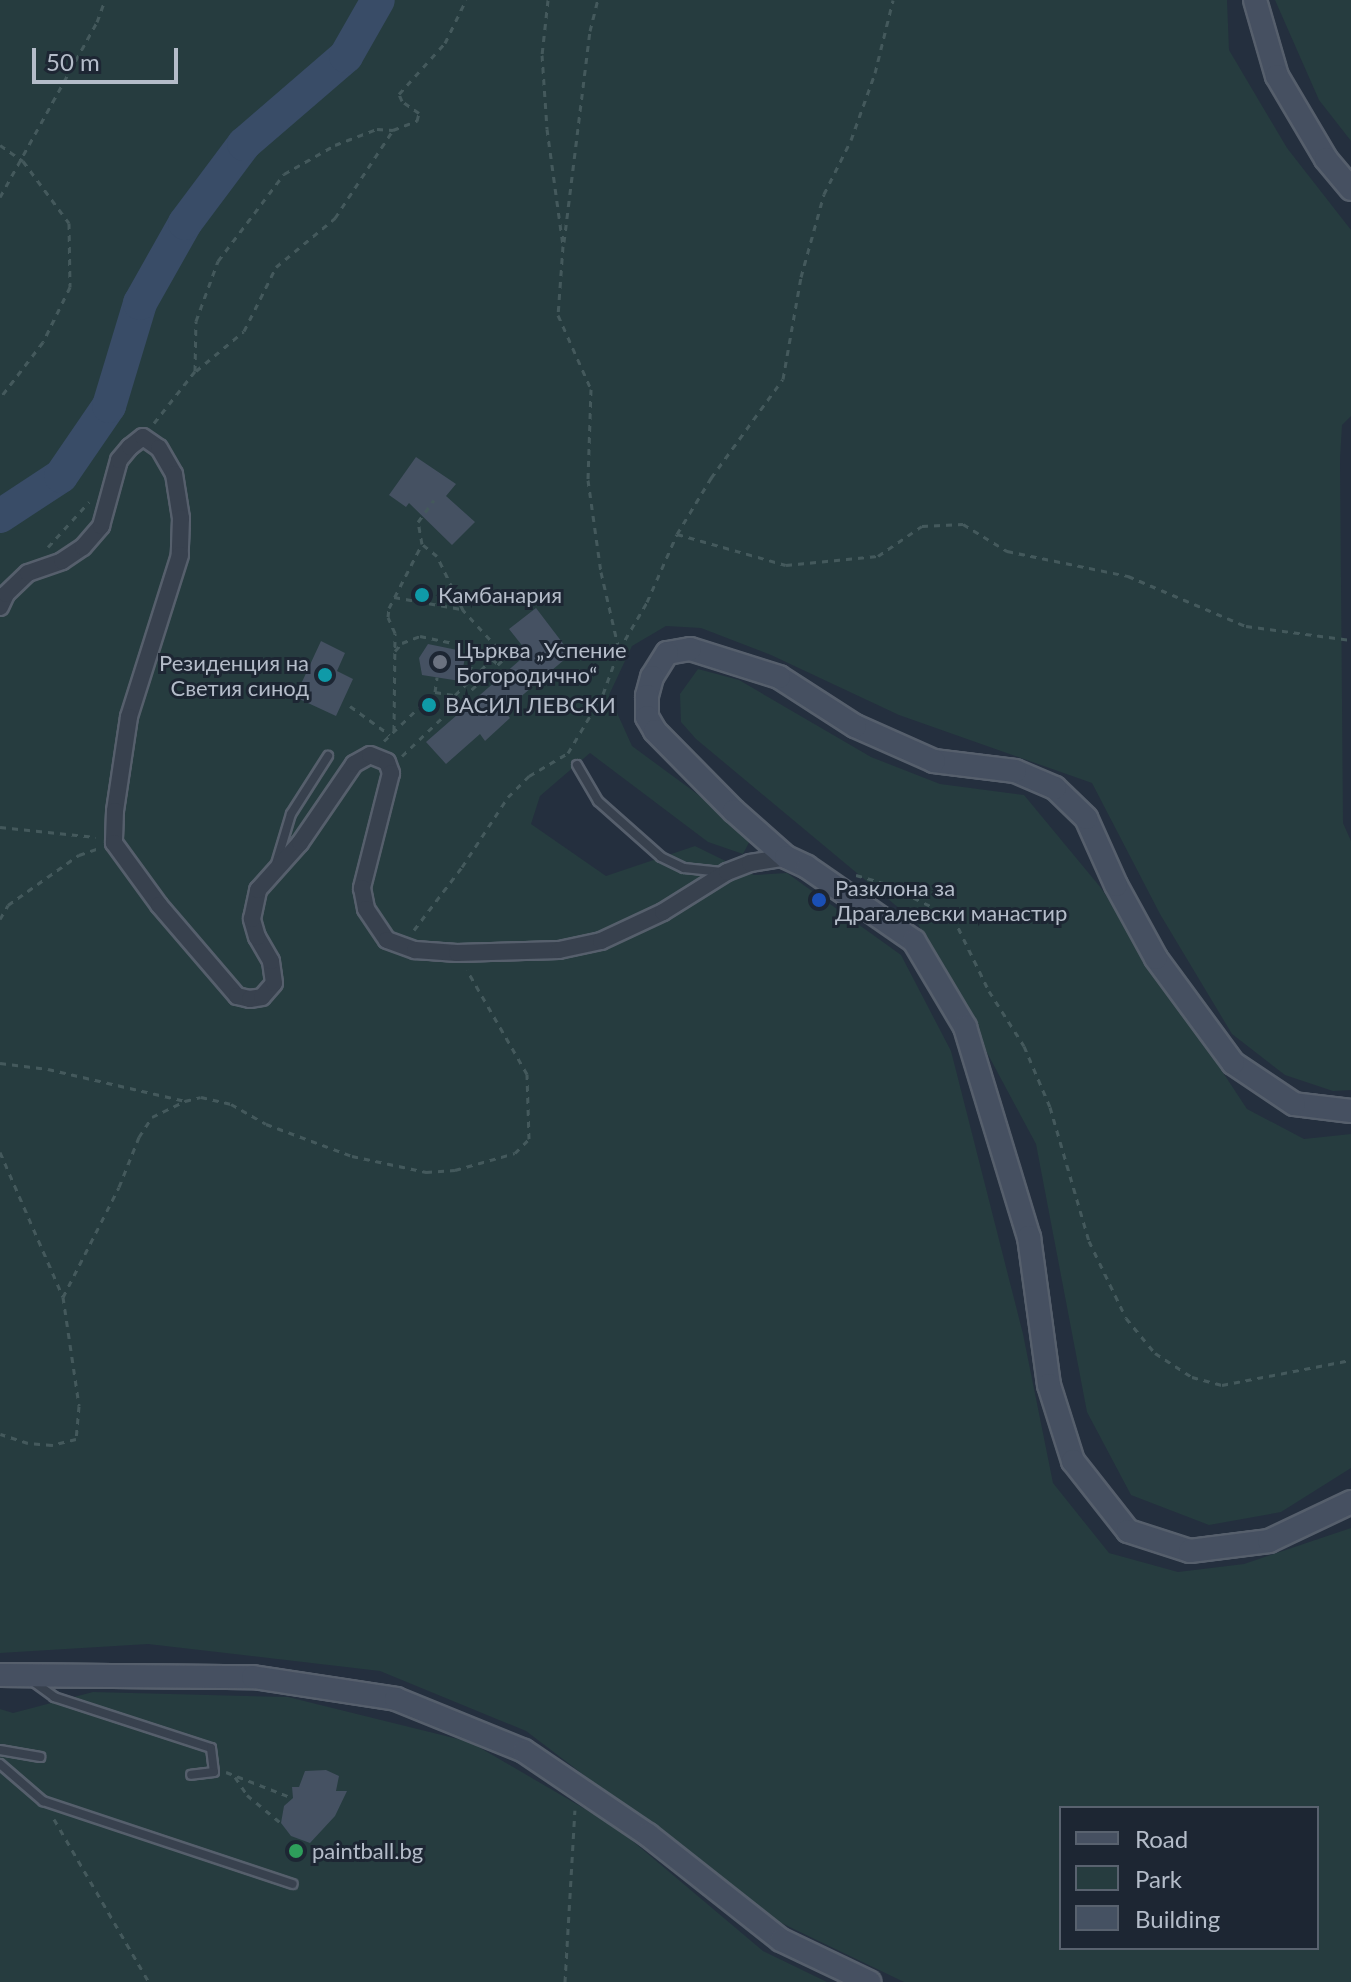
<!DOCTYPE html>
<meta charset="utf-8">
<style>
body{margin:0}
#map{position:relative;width:1351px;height:1982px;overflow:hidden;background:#242f3e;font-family:Lato,sans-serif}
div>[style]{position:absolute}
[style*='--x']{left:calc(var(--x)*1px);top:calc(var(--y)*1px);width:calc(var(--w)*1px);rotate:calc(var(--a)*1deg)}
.green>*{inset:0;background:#263c3f}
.river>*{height:34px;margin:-17px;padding:0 17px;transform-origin:17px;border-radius:17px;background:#394c67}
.building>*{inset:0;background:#455162}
.path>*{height:3px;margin-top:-1.5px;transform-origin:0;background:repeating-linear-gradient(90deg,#44595c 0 6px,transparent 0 12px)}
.roads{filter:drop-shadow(2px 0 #565f6c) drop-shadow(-2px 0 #565f6c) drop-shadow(0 2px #565f6c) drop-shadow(0 -2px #565f6c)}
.lane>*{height:8px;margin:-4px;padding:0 4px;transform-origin:4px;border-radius:4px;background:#38414e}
.street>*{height:16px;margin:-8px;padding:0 8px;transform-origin:8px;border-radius:8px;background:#38414e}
.secondary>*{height:22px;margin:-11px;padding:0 11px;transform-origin:11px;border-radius:11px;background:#465061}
.dots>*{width:22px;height:22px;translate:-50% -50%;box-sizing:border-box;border:4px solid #1d2633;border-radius:50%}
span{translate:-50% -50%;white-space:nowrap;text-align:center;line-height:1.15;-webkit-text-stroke:6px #1d2633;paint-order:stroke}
.poi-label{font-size:22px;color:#b4bcc9}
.left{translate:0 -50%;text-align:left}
.right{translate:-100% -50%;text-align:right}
.legend{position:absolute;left:1059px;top:1806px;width:260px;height:144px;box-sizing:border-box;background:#1d2633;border:2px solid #59626f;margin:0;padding:10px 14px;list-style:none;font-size:24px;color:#b4bcc9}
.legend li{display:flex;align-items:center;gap:16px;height:40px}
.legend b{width:40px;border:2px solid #59626f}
.scale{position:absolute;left:32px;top:48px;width:146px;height:36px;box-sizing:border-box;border:4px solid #b4bcc9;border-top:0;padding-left:10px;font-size:24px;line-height:28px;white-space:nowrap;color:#b4bcc9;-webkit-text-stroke:6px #1d2633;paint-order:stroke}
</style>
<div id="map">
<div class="green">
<div style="clip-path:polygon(evenodd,0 0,1227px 0,1229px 50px,1287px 148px,1351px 230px,1351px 416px,1342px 425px,1340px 459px,1343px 823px,1351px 841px,1351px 1090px,1333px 1091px,1285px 1075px,1232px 1034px,1160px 914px,1092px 783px,899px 715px,771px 655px,701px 628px,666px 626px,632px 646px,609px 695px,632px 746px,753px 835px,743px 854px,708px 842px,590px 753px,540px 796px,531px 824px,606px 876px,695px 846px,754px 875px,787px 873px,901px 955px,951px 1051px,1023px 1334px,1053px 1483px,1109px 1553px,1178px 1572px,1244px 1564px,1351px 1528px,1351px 1982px,904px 1982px,773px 1919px,526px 1731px,380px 1671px,148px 1644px,0 1653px,0 0,1061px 1808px,1317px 1808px,1317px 1948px,1061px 1948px,1061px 1808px)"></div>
<div style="clip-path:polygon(1275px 0,1351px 0,1351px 141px,1319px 100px)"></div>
<div style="clip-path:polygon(698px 669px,739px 680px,871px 757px,940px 784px,1024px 795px,1101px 888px,1247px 1109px,1304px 1139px,1351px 1134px,1351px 1468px,1281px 1512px,1209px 1525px,1131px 1495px,1087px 1412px,1036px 1144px,918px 924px,696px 739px,681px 722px,680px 694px)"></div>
<div style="clip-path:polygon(93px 1692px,288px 1697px,470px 1742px,616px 1827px,763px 1951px,827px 1982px,0 1982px,0 1709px,13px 1713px)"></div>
</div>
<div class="river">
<div style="--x:0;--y:516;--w:73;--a:-33.3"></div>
<div style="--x:61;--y:476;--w:85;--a:-55.6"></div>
<div style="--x:109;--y:406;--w:108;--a:-73.2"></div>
<div style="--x:140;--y:303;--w:92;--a:-60.6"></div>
<div style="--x:185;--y:223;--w:99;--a:-53.2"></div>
<div style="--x:244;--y:144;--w:135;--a:-40.8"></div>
<div style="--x:346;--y:56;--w:64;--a:-60.3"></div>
</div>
<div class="building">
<div style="clip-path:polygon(416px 457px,456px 484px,446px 496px,475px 522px,452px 545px,409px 503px,406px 507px,389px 495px)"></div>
<div style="clip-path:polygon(536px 608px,571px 654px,504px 711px,510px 718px,485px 741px,480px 734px,446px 764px,426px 742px,528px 653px,509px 629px)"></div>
<div style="clip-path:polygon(321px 641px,345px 653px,337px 671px,353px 679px,336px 716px,295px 697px)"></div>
<div style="clip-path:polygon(428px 644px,462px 651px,461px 657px,465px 658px,460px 681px,422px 675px,419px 658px)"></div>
<div style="clip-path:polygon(326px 1770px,339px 1776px,336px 1791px,347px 1791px,335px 1816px,310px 1843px,291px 1836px,281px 1823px,284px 1806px,293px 1798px,292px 1787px,299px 1787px,305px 1771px)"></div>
</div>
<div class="path">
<div style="--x:548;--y:0;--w:55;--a:96.2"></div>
<div style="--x:542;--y:55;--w:74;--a:86.1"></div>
<div style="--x:547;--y:129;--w:118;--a:82.2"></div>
<div style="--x:563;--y:246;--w:69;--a:94.1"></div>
<div style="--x:558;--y:315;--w:81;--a:66"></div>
<div style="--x:591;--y:389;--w:91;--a:91.9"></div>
<div style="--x:588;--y:480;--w:93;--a:82"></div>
<div style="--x:601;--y:572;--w:80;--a:77"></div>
<div style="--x:0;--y:145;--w:28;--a:35"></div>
<div style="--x:23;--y:161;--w:77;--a:53.4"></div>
<div style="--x:69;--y:223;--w:64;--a:89.1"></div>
<div style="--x:70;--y:287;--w:61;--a:116.1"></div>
<div style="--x:43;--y:342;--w:71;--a:127.5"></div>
<div style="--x:0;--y:197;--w:200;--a:-61"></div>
<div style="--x:97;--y:22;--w:23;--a:-70"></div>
<div style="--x:564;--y:242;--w:213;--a:-83"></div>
<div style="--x:590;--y:31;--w:32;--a:-76"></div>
<div style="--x:196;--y:371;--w:62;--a:-39.8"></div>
<div style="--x:244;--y:331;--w:72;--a:-63.4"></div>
<div style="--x:276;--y:267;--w:77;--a:-39.7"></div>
<div style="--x:335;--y:218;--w:105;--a:-56.6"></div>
<div style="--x:154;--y:423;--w:66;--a:-51.7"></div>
<div style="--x:195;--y:371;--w:50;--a:-88.9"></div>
<div style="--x:196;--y:321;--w:64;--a:-69.9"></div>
<div style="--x:218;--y:261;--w:109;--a:-52.8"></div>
<div style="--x:284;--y:174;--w:59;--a:-29.6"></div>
<div style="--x:335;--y:145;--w:45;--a:-20.9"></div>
<div style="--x:377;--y:129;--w:16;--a:4"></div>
<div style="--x:393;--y:130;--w:26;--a:-21"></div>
<div style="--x:417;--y:121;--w:8;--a:-76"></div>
<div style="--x:419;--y:113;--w:21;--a:-145"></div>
<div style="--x:402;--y:101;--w:8;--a:-113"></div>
<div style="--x:399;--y:94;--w:69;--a:-48"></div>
<div style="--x:445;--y:43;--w:48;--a:-64"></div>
<div style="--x:677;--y:534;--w:113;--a:15.9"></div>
<div style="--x:786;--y:565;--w:92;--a:-5.6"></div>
<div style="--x:878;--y:556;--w:53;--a:-34.3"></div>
<div style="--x:922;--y:526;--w:41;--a:-2.8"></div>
<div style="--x:963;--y:524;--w:52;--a:31.5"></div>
<div style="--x:1007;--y:551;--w:124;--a:11.7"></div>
<div style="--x:1128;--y:576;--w:128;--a:23"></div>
<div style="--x:1246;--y:626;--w:106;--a:7.6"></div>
<div style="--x:48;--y:547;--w:61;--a:-47.7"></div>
<div style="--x:394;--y:597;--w:68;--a:10.2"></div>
<div style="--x:395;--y:651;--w:11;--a:-49"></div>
<div style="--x:402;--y:643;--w:19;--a:-21"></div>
<div style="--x:420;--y:636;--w:48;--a:12"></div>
<div style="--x:467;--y:646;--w:11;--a:52"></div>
<div style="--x:474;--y:655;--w:29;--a:104"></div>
<div style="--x:435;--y:692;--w:15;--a:-82"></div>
<div style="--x:350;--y:706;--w:49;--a:35.9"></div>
<div style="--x:394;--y:731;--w:98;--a:-89.4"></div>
<div style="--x:395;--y:633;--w:17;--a:-114"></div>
<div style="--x:388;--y:617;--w:9;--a:-84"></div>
<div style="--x:389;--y:608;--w:72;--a:-62.7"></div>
<div style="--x:422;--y:544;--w:22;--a:-100"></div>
<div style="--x:418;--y:522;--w:27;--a:-54"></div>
<div style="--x:384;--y:741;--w:71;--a:-43.9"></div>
<div style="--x:435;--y:692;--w:20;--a:9"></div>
<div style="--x:455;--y:695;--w:52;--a:-44.2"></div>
<div style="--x:492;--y:659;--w:9;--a:41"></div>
<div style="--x:402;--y:756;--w:144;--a:-43.6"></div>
<div style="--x:506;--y:657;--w:64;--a:-132.5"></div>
<div style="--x:463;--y:610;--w:60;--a:-115.7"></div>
<div style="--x:437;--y:556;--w:19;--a:-141"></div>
<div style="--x:0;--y:827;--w:96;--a:6"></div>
<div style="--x:856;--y:875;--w:26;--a:16"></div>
<div style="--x:881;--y:882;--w:80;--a:25.9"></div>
<div style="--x:953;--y:917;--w:82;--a:64.1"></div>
<div style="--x:989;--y:991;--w:65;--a:57.5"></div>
<div style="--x:1024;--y:1046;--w:66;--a:66.9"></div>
<div style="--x:1050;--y:1107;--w:140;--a:73.8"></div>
<div style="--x:1089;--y:1241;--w:85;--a:64.3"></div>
<div style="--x:1126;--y:1318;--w:45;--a:50.4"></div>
<div style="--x:1155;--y:1353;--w:44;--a:33"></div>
<div style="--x:1192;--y:1377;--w:31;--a:15"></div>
<div style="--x:1222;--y:1385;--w:131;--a:-11"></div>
<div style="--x:0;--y:919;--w:16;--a:-60"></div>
<div style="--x:8;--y:905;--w:87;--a:-35.2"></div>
<div style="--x:79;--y:855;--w:21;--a:-19"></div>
<div style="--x:414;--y:930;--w:79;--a:-52.7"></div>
<div style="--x:462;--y:867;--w:84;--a:-56.7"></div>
<div style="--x:508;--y:797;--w:30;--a:-45"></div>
<div style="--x:529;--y:776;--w:45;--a:-30.5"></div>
<div style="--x:568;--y:753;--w:69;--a:-59.3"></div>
<div style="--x:603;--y:694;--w:47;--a:-70"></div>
<div style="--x:619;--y:650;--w:56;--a:-59.7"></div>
<div style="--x:647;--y:602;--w:74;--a:-66.2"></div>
<div style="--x:677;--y:534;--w:66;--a:-58.7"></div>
<div style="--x:711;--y:478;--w:122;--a:-54"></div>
<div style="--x:783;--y:379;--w:104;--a:-80"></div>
<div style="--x:801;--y:277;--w:86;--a:-74.5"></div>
<div style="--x:824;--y:194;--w:60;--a:-63.4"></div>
<div style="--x:851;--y:140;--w:71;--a:-70.3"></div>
<div style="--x:875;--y:73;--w:75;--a:-76.1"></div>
<div style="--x:0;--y:1063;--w:48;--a:7.1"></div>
<div style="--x:48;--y:1069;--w:141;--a:13.1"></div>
<div style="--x:0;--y:1152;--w:158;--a:66.5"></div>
<div style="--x:63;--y:1297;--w:110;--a:81.6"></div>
<div style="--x:79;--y:1406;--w:33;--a:95"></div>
<div style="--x:76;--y:1439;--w:25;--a:166"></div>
<div style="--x:52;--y:1445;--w:24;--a:-175"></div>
<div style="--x:28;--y:1443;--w:29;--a:-162"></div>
<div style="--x:63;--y:1297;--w:123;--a:-63"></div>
<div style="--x:119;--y:1187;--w:54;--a:-68.2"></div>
<div style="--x:139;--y:1137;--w:24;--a:-57"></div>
<div style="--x:152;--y:1117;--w:37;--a:-26"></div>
<div style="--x:185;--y:1101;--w:16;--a:-14"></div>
<div style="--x:201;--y:1097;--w:31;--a:13"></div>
<div style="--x:231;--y:1104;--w:40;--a:29.7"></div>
<div style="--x:266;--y:1124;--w:92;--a:20.4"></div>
<div style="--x:352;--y:1156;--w:76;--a:12.2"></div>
<div style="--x:426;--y:1172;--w:29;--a:-4"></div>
<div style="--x:455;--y:1170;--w:62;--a:-15.8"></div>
<div style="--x:515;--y:1153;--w:20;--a:-45"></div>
<div style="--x:529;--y:1139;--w:65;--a:-91.8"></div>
<div style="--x:527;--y:1074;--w:120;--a:-120"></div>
<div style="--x:226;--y:1772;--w:72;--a:21.2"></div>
<div style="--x:235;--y:1777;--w:22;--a:56"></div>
<div style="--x:247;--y:1795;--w:44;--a:39.5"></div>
<div style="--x:54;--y:1819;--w:189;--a:59.8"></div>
<div style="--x:565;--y:1982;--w:172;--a:-86.7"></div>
</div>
<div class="roads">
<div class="lane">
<div style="--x:577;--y:765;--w:42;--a:59.7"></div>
<div style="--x:598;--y:801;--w:84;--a:41.6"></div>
<div style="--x:661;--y:857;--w:25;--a:26"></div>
<div style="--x:684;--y:868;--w:38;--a:6"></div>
<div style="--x:276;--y:864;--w:52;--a:-73.3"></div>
<div style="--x:291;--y:814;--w:69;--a:-57.5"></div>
<div style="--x:31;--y:1680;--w:29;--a:36"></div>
<div style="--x:54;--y:1697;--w:165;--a:18"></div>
<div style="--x:211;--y:1748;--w:24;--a:83"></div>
<div style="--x:214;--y:1772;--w:23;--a:173"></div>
<div style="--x:0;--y:1750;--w:41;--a:9.9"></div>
<div style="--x:0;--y:1764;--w:57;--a:40.7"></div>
<div style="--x:43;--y:1801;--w:263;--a:18.4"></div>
</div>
<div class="street">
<div style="--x:0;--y:607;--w:14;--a:-65"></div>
<div style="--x:6;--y:594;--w:30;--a:-44"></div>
<div style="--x:28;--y:573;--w:36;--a:-19"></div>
<div style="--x:62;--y:561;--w:25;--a:-34"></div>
<div style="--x:83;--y:547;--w:28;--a:-49"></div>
<div style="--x:101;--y:526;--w:68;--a:-74.7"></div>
<div style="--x:119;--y:460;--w:17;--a:-50"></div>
<div style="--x:130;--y:447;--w:16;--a:-38"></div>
<div style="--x:143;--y:437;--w:19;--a:35"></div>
<div style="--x:159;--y:448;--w:30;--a:60"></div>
<div style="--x:174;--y:474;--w:45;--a:81"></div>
<div style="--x:181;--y:518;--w:37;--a:92"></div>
<div style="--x:180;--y:555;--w:170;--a:107.5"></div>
<div style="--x:129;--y:717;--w:95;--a:98.5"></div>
<div style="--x:115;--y:811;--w:32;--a:92"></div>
<div style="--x:114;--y:843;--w:77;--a:54"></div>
<div style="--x:159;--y:905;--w:120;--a:49.4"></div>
<div style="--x:237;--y:996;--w:13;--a:13"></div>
<div style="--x:250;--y:999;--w:12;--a:-9"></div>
<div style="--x:262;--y:997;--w:18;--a:-49"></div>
<div style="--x:274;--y:983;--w:22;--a:-98"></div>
<div style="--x:271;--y:961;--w:28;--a:-120"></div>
<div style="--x:257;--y:937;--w:19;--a:-106"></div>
<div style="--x:252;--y:919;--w:30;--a:-78"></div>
<div style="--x:258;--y:890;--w:63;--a:-48.2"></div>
<div style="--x:300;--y:843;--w:96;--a:-55.6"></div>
<div style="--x:354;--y:764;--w:18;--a:-29"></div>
<div style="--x:370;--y:755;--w:18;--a:22"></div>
<div style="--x:387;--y:762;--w:12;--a:70"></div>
<div style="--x:391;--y:773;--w:119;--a:104.2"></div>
<div style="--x:362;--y:888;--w:21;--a:79"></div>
<div style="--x:366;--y:909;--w:37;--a:56"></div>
<div style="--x:387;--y:940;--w:30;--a:20"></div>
<div style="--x:415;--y:950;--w:42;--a:4.1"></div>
<div style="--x:457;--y:953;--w:102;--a:-1.7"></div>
<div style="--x:559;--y:950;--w:43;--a:-12.1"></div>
<div style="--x:601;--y:941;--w:68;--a:-25.1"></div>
<div style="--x:663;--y:912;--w:75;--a:-32"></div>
<div style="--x:727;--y:872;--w:25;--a:-21"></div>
<div style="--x:750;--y:863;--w:36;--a:-9"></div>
</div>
<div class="secondary">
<div style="--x:1255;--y:0;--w:79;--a:73.9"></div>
<div style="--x:1277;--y:76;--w:96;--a:59.4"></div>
<div style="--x:1326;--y:159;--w:39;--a:50"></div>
<div style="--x:1351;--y:1111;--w:57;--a:-173"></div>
<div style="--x:1294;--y:1104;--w:73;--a:-146.1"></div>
<div style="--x:1233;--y:1063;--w:130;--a:-126.3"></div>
<div style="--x:1156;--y:958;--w:83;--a:-118.7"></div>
<div style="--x:1116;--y:885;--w:73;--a:-114.1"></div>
<div style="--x:1086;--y:818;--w:43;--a:-135.9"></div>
<div style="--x:1055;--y:788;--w:43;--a:-157"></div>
<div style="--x:1015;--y:771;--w:82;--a:-173"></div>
<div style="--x:934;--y:761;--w:86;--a:-156.1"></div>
<div style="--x:855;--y:726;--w:90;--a:-147.2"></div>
<div style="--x:779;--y:677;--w:93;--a:-162.5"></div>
<div style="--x:690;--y:649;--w:23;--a:170"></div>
<div style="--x:667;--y:653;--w:28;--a:122"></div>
<div style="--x:652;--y:677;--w:20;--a:105"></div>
<div style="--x:647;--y:696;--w:21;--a:90"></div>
<div style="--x:647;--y:717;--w:16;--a:60"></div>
<div style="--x:655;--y:731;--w:112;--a:45.4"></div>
<div style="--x:734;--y:811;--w:69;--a:41.5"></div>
<div style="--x:786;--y:857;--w:23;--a:25"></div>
<div style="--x:807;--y:867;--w:130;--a:34.7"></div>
<div style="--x:914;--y:941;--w:100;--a:59.3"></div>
<div style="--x:965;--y:1027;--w:220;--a:73.1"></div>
<div style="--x:1029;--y:1237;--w:149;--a:82.3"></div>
<div style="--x:1049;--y:1385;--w:80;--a:72.5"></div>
<div style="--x:1073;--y:1461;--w:89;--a:51.8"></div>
<div style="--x:1128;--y:1531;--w:65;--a:17.9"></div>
<div style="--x:1190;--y:1551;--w:80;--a:-7.2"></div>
<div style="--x:1269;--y:1541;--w:91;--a:-25.4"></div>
<div style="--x:0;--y:1675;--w:253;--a:0.5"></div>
<div style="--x:253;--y:1677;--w:145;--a:8.7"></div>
<div style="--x:396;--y:1699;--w:138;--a:22.1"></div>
<div style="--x:524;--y:1751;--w:150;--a:34.1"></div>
<div style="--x:648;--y:1835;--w:169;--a:38.3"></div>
<div style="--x:781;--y:1940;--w:98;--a:25.5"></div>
</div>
</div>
<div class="dots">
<div style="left:422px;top:595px;background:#0f9aa8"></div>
<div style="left:440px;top:662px;background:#6b7280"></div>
<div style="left:325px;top:675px;background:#0f9aa8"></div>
<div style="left:429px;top:705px;background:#0f9aa8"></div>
<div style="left:819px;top:900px;background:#1a4fb4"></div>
<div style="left:296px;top:1851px;background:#2e9e5b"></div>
</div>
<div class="poi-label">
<span class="left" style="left:438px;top:595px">Камбанария</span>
<span class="left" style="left:456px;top:662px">Църква „Успение<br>Богородично“</span>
<span class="right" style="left:309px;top:675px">Резиденция на<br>Светия синод</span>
<span class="left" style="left:445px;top:705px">ВАСИЛ ЛЕВСКИ</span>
<span class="left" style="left:835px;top:900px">Разклона за<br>Драгалевски манастир</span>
<span class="left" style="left:312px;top:1851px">paintball.bg</span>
</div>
<ul class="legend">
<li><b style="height:10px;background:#465061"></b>Road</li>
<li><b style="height:22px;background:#263c3f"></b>Park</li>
<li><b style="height:22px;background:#455162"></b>Building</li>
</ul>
<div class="scale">50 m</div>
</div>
